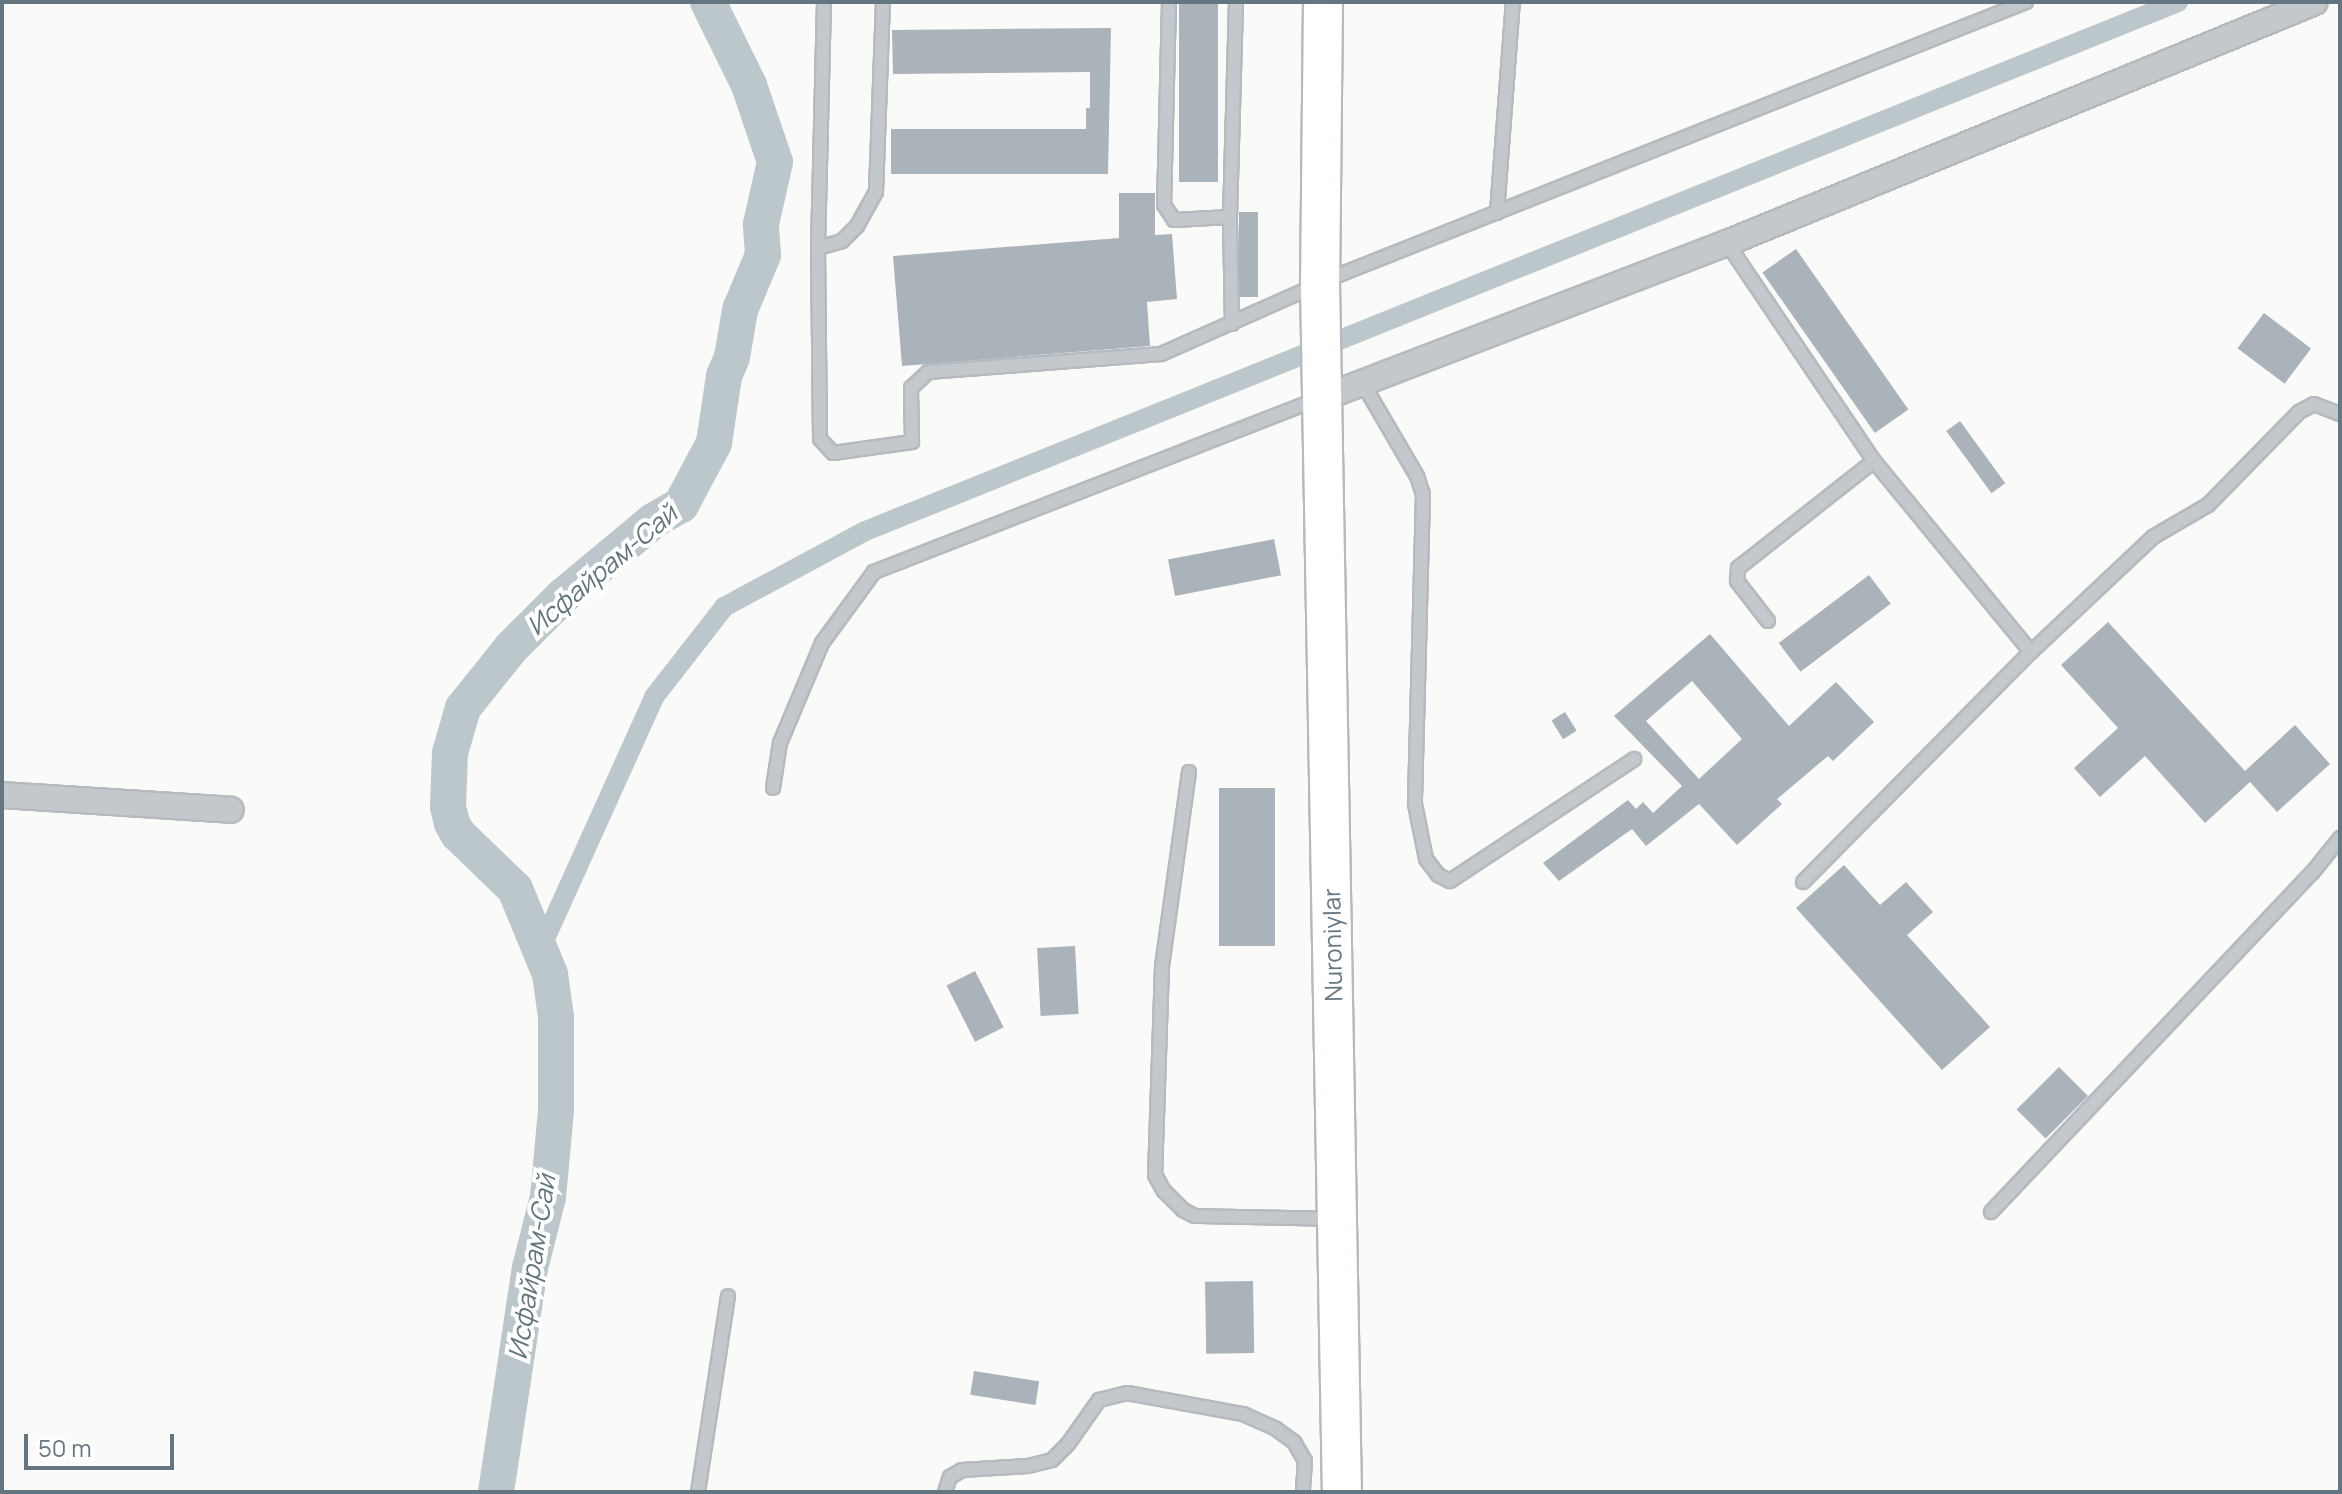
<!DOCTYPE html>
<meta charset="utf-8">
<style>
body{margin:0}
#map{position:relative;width:2342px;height:1494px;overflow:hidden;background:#fafaf8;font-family:Manrope,sans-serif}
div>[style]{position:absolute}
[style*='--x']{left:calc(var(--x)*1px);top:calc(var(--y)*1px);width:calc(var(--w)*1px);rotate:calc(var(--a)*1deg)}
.canal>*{height:20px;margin:-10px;padding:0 10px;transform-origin:10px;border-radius:10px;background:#bbc7cb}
.river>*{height:36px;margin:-18px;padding:0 18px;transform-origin:18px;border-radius:18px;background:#bbc7cb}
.building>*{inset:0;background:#aab3b9;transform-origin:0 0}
.roads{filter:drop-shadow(2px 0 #b5babe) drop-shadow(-2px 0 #b5babe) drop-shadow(0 2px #b5babe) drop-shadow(0 -2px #b5babe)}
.service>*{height:12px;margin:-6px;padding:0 6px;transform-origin:6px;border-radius:6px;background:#c3c8cc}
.minor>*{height:24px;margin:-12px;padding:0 12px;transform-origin:12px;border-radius:12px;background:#c3c8cc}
.primary>*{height:38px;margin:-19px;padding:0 19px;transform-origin:19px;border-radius:19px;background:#fff}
span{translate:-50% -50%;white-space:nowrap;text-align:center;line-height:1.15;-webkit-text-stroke:8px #fff;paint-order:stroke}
.street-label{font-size:24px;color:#657683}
.water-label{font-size:26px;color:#60757c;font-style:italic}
.frame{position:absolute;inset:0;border:4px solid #657683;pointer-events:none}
.scale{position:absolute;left:24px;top:1434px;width:150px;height:36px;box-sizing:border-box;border:4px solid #657683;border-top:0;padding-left:10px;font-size:24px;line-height:28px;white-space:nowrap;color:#657683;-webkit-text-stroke:6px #fff;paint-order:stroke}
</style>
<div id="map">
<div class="canal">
<div style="--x:540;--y:950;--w:277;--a:-65.7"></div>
<div style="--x:654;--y:697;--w:114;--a:-52.1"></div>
<div style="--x:724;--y:607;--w:158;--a:-28.3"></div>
<div style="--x:863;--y:532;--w:1418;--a:-21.95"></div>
</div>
<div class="river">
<div style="--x:496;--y:1492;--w:227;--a:-81.4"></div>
<div style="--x:530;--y:1268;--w:73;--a:-75.8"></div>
<div style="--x:548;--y:1197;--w:87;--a:-84.7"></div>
<div style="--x:556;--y:1110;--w:93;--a:-90"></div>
<div style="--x:556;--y:1017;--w:43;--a:-97.9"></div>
<div style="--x:550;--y:974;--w:92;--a:-112.4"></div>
<div style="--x:515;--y:889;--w:79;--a:-136"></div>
<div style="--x:458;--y:834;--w:13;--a:-119"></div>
<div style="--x:452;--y:823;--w:16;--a:-104"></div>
<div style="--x:448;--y:807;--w:54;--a:-87.9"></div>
<div style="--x:450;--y:753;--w:47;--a:-73.9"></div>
<div style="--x:463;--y:708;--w:77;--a:-51.3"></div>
<div style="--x:511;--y:648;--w:75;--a:-45"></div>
<div style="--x:564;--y:595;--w:116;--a:-39.7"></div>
<div style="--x:653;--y:521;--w:32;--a:-30"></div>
<div style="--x:681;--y:505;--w:70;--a:-62"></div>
<div style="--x:714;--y:443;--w:68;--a:-81.5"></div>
<div style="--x:724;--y:376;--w:21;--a:-67"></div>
<div style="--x:732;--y:357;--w:48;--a:-80.3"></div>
<div style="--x:740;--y:310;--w:60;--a:-67.3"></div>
<div style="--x:763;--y:255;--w:31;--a:-94"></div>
<div style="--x:761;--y:224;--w:64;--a:-77.3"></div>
<div style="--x:775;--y:162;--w:81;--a:-108.7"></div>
<div style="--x:749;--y:85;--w:93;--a:-116.3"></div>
</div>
<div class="building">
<div style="left:1179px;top:2px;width:39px;height:180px"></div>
<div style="clip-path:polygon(1111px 28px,1108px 174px,891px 174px,891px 129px,1086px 129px,1086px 108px,1090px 108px,1090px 72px,893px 74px,892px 30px)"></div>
<div style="clip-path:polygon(1119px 193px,1155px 193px,1155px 235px,1172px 234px,1177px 299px,1147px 302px,1150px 346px,902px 366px,893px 256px,1119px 238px)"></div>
<div style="left:1239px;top:212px;width:19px;height:85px"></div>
<div style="left:1796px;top:249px;width:196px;height:41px;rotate:55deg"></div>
<div style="left:2264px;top:313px;width:59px;height:44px;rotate:37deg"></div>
<div style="left:1960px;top:421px;width:77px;height:17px;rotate:54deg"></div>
<div style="left:1274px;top:539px;width:37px;height:108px;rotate:79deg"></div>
<div style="left:1869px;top:575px;width:36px;height:113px;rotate:53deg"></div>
<div style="clip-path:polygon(2108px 622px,2245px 771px,2295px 725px,2330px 764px,2277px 812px,2250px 782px,2205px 823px,2145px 756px,2100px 797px,2074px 768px,2118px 728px,2061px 665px)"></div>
<div style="clip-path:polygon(evenodd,1710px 634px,1789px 726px,1836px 682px,1874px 722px,1833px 761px,1828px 756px,1777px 799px,1782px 804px,1737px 845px,1699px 804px,1646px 846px,1632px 829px,1559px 881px,1543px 863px,1628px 800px,1636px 809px,1643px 802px,1653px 813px,1682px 786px,1614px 716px,1710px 634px,1692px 681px,1742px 739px,1699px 779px,1646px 721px,1692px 681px)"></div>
<div style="left:1565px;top:712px;width:22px;height:16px;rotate:58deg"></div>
<div style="left:1219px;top:788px;width:56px;height:158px"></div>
<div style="clip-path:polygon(1844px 865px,1880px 905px,1906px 882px,1933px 912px,1907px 935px,1990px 1027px,1942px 1070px,1796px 908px)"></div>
<div style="left:1075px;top:946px;width:68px;height:38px;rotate:87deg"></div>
<div style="left:975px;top:971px;width:63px;height:32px;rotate:63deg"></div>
<div style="left:2059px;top:1067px;width:41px;height:60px;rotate:45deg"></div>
<div style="left:1253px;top:1281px;width:72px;height:48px;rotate:89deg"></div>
<div style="left:974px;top:1371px;width:66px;height:24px;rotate:9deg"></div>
</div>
<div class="roads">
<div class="service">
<div style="--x:824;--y:2;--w:246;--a:91.4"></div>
<div style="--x:818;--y:248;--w:191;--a:89.4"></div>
<div style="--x:820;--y:439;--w:19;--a:47"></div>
<div style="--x:833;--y:453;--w:80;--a:-7.9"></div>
<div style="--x:912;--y:442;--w:54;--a:-91.1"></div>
<div style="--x:911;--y:388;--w:23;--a:-43"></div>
<div style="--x:928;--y:372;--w:234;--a:-4.4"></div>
<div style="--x:1161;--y:354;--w:200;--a:-23.9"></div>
<div style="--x:1344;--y:273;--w:734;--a:-21.67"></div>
<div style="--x:1169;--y:2;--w:203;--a:91.4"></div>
<div style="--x:1164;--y:205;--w:18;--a:56"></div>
<div style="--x:1174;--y:220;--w:56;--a:-3.1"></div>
<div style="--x:1497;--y:213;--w:212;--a:-85.7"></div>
<div style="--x:1727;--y:243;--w:263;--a:56"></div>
<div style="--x:1874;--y:461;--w:247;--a:50.6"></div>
<div style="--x:818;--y:248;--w:25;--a:-16"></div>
<div style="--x:842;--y:241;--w:21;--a:-45"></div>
<div style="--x:857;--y:226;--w:39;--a:-61"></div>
<div style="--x:876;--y:192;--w:190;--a:-87.9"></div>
<div style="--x:1232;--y:324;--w:107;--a:-91.1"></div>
<div style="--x:1230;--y:217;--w:215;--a:-88.4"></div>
<div style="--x:1362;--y:382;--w:109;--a:59.7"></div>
<div style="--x:1417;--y:476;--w:19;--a:72"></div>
<div style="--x:1423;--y:494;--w:310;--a:91.5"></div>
<div style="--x:1415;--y:804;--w:56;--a:78.7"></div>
<div style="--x:1426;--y:859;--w:20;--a:53"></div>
<div style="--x:1438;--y:875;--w:13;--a:27"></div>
<div style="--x:1450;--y:881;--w:221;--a:-33.5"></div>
<div style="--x:1768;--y:621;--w:51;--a:-127.8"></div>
<div style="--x:1737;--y:581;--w:13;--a:-86"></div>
<div style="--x:1738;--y:568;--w:173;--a:-38.2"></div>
<div style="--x:1189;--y:772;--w:196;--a:97.9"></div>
<div style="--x:1162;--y:966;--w:209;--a:91.9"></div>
<div style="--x:1155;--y:1175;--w:18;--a:61"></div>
<div style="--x:1164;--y:1191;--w:27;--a:45"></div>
<div style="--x:1183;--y:1210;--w:13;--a:27"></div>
<div style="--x:1195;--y:1216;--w:139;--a:1.2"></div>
<div style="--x:773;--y:788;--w:46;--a:-81.2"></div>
<div style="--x:780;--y:743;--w:108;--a:-67.2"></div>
<div style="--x:822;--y:643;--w:88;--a:-53.8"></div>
<div style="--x:874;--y:572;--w:474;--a:-21.3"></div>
<div style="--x:1803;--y:882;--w:324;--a:-45.3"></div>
<div style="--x:2031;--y:652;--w:168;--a:-43.3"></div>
<div style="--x:2153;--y:537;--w:64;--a:-30.2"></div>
<div style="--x:2208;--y:505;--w:130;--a:-45.6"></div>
<div style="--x:2299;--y:412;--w:17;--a:-28"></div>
<div style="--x:2314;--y:404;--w:28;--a:21"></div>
<div style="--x:1991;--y:1212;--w:467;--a:-46.6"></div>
<div style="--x:2312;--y:873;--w:45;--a:-51.3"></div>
<div style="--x:698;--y:1492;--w:198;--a:-81.3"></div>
<div style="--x:945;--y:1492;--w:16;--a:-72"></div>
<div style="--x:950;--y:1477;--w:14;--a:-30"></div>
<div style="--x:962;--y:1470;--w:66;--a:-3.5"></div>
<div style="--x:1028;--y:1466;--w:25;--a:-14"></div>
<div style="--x:1052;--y:1460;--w:23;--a:-45"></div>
<div style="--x:1068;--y:1444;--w:54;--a:-54.8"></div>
<div style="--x:1099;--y:1400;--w:29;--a:-14"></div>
<div style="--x:1127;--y:1393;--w:118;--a:10.3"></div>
<div style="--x:1243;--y:1414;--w:36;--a:24"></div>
<div style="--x:1276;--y:1429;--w:22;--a:36"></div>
<div style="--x:1294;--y:1442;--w:22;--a:60"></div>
<div style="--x:1305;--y:1461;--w:31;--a:94"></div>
</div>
<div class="minor">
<div style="--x:1323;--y:398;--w:433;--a:-21"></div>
<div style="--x:1727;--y:243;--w:635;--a:-22.29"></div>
<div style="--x:2;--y:795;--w:229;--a:3.7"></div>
</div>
<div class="primary">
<div style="--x:1323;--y:2;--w:282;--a:90.6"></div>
<div style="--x:1320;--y:284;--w:1208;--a:88.96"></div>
</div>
</div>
<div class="street-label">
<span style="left:1332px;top:945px;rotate:-91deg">Nuroniylar</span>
</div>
<div class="water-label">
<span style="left:602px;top:570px;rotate:-40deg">Исфайрам-Сай</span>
<span style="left:532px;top:1267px;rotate:-81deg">Исфайрам-Сай</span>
</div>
<div class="frame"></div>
<div class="scale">50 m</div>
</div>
